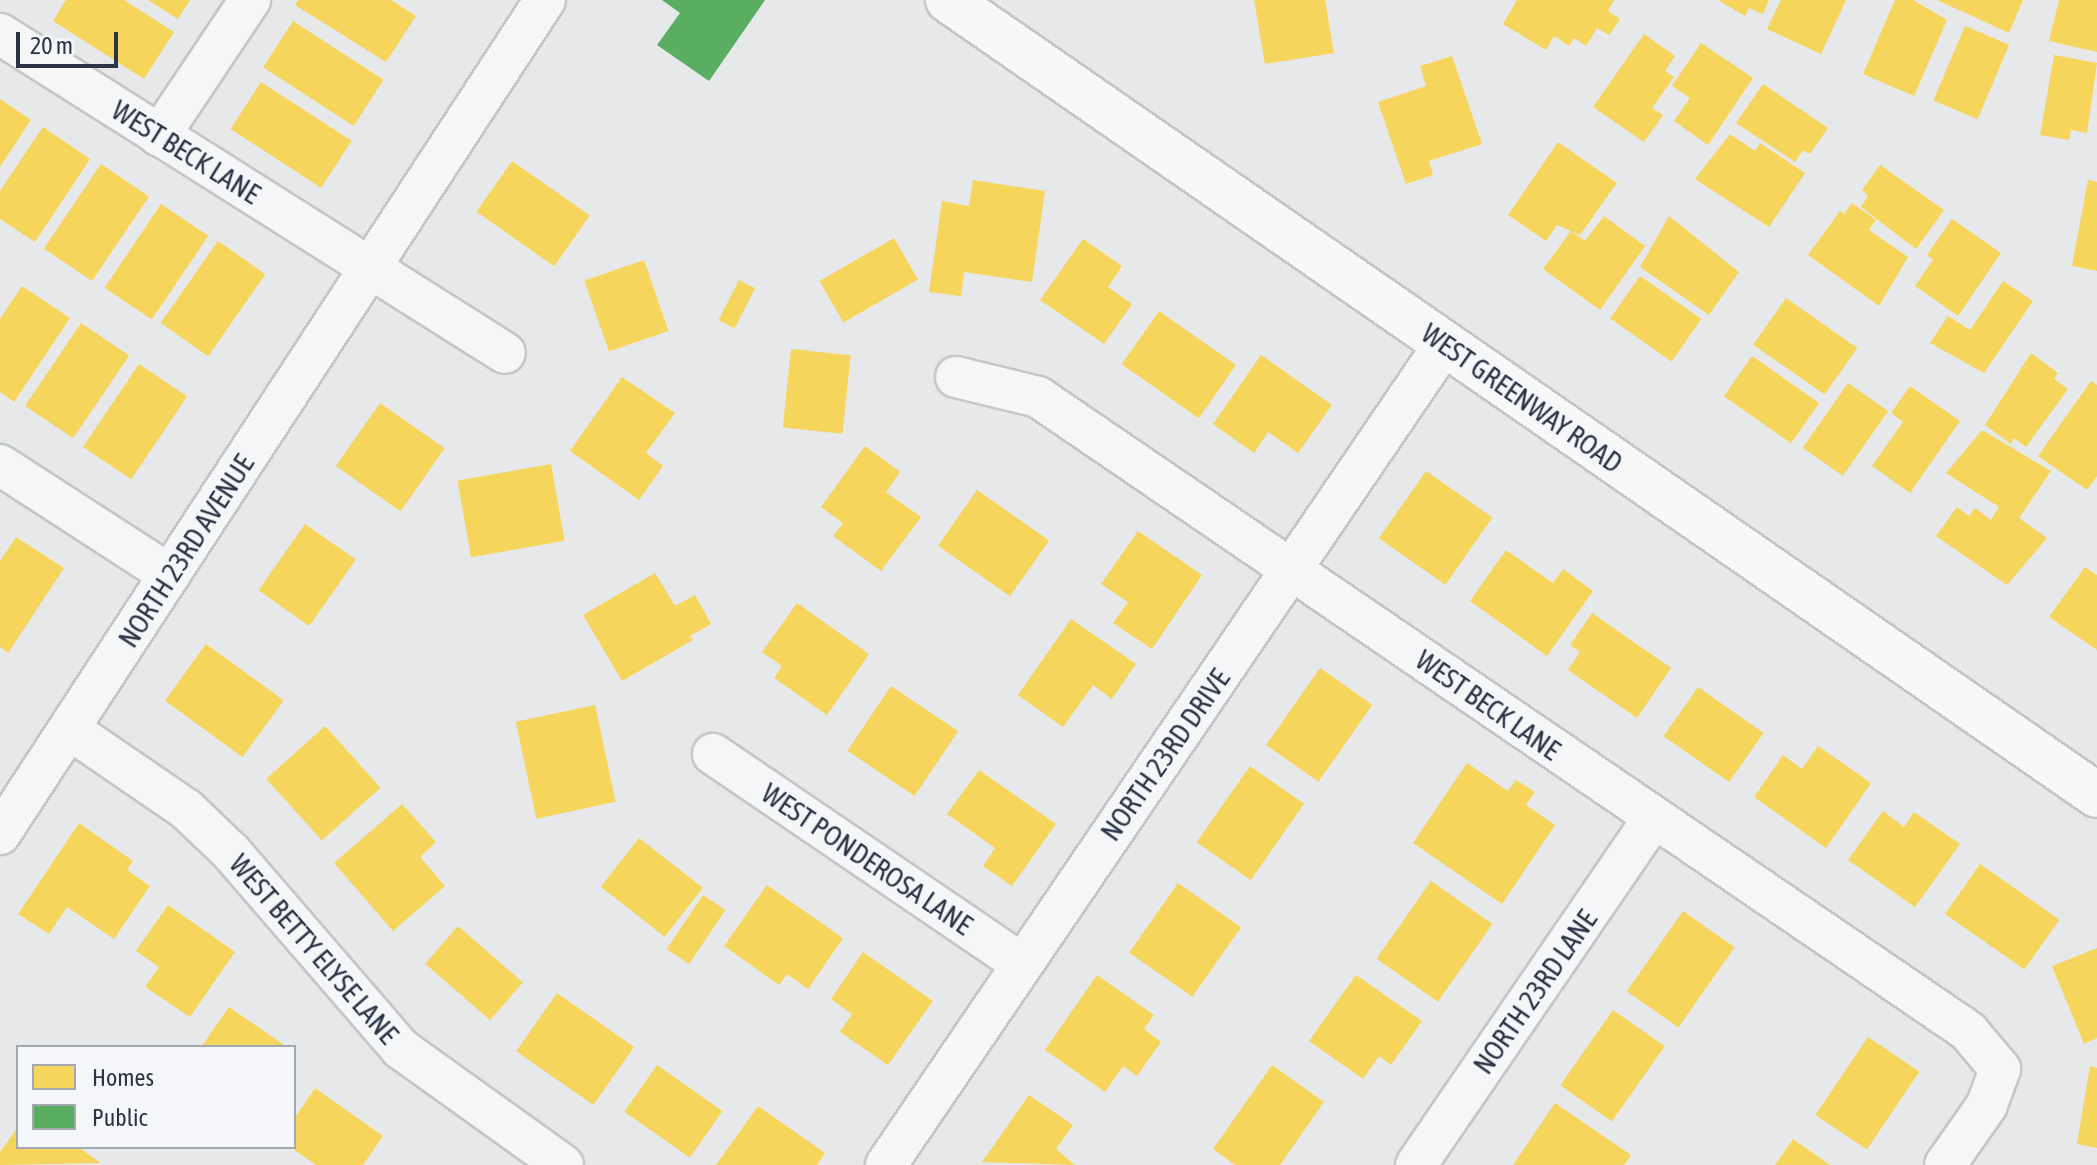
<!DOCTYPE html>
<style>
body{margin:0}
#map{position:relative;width:2097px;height:1165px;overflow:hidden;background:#e6e8ea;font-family:"Asap Condensed",sans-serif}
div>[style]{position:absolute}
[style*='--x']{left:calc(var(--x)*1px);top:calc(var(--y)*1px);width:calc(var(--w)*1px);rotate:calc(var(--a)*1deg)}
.homes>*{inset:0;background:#f6d55c;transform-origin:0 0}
.public>*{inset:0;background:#5aae61}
.roads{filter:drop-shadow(2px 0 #c4c6c8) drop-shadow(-2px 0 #c4c6c8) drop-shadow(0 2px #c4c6c8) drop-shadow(0 -2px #c4c6c8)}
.minor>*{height:40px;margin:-20px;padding:0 20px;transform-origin:20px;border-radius:20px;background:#f5f6f7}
.major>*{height:44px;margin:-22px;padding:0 22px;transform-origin:22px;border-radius:22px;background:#f8f8f8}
span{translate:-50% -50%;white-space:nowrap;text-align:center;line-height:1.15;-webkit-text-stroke:8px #f4f6f9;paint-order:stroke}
.street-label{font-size:28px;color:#2b3445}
.legend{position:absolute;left:16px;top:1045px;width:280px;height:104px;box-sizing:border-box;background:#f4f6f9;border:2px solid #a4a8b1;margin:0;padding:10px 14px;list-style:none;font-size:24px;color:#2b3445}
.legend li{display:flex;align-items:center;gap:16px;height:40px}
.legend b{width:40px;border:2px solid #a4a8b1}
.scale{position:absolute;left:16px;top:32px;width:102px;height:36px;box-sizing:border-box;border:4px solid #2b3445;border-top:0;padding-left:10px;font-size:24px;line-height:28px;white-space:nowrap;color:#2b3445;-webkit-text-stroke:6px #f4f6f9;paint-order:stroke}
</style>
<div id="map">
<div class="homes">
<div style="clip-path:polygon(66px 0,124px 0,174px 32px,144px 79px,53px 21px)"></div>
<div style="clip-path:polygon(148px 0,190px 0,178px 19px)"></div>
<div style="clip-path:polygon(298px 0,391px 0,416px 16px,386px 62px,295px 5px)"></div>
<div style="clip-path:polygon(1254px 0,1325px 0,1334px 53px,1265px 64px)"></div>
<div style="clip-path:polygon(1517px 0,1614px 0,1608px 11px,1620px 19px,1609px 35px,1597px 28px,1586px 46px,1574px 38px,1569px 46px,1554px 36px,1546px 50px,1503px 24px)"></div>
<div style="clip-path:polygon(1718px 0,1769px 0,1763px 14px,1749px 8px,1745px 16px)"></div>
<div style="clip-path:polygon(1781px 0,1846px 0,1821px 54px,1767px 29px)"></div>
<div style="clip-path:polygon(1895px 0,1913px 0,1947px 20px,1914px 96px,1863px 74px)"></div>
<div style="clip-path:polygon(1937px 0,2023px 0,2009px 33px)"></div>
<div style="clip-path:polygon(2059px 0,2097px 0,2097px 52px,2049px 41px)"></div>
<div style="left:293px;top:21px;width:108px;height:55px;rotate:33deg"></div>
<div style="left:1965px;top:26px;width:48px;height:81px;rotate:23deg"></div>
<div style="clip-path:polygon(1644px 34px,1675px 56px,1665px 71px,1674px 77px,1652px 108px,1663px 115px,1644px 142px,1593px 107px)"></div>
<div style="clip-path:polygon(1701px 43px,1753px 78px,1708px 145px,1674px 121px,1690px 98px,1672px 86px)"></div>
<div style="clip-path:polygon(2054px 55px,2097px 63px,2087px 133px,2071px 130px,2069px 140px,2040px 135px)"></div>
<div style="clip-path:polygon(1452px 56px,1482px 144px,1429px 161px,1433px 175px,1406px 184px,1378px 102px,1426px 86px,1420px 66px)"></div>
<div style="left:261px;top:82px;width:108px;height:56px;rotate:33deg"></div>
<div style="clip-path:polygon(1763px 84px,1828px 128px,1810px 154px,1803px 150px,1795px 162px,1736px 123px)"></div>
<div style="clip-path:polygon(0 99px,31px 120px,0 167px)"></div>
<div style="clip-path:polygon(43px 127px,90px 159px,35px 242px,0 219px,0 191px)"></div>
<div style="clip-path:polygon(1730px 134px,1755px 151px,1760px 143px,1805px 173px,1769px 227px,1695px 179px)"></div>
<div style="clip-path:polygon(1558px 142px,1617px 183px,1580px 235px,1557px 225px,1546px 241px,1508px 215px)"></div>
<div style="left:512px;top:161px;width:95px;height:62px;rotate:35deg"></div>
<div style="left:101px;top:164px;width:58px;height:102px;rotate:34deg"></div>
<div style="clip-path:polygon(1880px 165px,1944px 210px,1916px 249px,1861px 207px,1868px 196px,1862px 190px)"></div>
<div style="clip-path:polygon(973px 180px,1045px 191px,1032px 282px,964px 272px,961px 296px,929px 292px,942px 201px,969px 206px)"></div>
<div style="clip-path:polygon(2088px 180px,2097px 182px,2097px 271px,2072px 266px)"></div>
<div style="clip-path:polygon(1852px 203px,1876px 220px,1869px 230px,1908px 257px,1879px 306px,1808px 255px,1840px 211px,1844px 214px)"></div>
<div style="left:161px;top:204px;width:57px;height:101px;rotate:34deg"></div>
<div style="clip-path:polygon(1604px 216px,1645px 246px,1600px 310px,1543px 269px,1571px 231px,1585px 241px)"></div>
<div style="clip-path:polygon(1669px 216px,1739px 272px,1709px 315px,1640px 267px)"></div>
<div style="clip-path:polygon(1952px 219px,2001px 253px,1958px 316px,1915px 286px,1933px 260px,1927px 255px)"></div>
<div style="left:894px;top:238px;width:48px;height:86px;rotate:60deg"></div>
<div style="clip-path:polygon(1083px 239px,1122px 266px,1108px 287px,1132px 304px,1104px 344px,1040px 300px)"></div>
<div style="left:218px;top:241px;width:58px;height:100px;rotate:35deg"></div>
<div style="left:644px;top:260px;width:75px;height:63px;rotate:71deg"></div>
<div style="left:1640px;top:276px;width:75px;height:52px;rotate:35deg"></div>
<div style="left:739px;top:280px;width:18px;height:45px;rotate:27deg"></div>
<div style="clip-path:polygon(2003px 281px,2033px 301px,1984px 373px,1930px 343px,1948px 316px,1970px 330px)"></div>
<div style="clip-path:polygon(22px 286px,70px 318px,14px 402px,0 392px,0 319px)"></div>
<div style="left:1786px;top:298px;width:87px;height:57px;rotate:35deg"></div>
<div style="left:1159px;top:311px;width:94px;height:65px;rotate:35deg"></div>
<div style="left:81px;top:323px;width:58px;height:100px;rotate:34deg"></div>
<div style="left:791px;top:349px;width:60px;height:79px;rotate:6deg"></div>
<div style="clip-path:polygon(2031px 353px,2058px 373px,2054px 379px,2068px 389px,2026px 447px,2014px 438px,2011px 444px,1985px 425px)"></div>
<div style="clip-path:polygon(1261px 355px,1332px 405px,1298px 453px,1268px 432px,1254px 453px,1213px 424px)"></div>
<div style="left:1752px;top:356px;width:82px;height:49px;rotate:35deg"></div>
<div style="left:139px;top:364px;width:58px;height:100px;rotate:34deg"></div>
<div style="clip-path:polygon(622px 377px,675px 413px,646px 453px,663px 466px,639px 500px,570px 451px)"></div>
<div style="clip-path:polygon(2091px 381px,2097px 385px,2097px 476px,2087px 490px,2038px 456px)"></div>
<div style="left:1848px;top:383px;width:49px;height:79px;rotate:35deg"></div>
<div style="clip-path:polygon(1910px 386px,1960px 421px,1910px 493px,1872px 466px,1903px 422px,1891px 413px)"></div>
<div style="left:380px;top:403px;width:79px;height:77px;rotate:35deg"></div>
<div style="clip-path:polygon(1982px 430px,2051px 471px,2019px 518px,2047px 538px,2007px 585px,1936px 536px,1957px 507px,1969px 516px,1975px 508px,1991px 520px,1999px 507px,1946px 473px)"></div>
<div style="clip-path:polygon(865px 446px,900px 472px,886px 492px,921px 517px,881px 571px,833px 536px,843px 523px,821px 507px)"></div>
<div style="left:551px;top:464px;width:78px;height:95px;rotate:80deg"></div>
<div style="left:1426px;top:471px;width:81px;height:82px;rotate:35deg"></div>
<div style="left:977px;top:490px;width:88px;height:68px;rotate:35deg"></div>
<div style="left:305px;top:524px;width:62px;height:81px;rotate:35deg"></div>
<div style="clip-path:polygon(1138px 531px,1202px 575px,1152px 649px,1113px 623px,1128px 602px,1101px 584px)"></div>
<div style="clip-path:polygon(16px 537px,64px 568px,8px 653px,0 647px,0 561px)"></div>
<div style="clip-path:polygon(1506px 550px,1553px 583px,1563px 569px,1593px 591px,1547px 656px,1470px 601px)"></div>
<div style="clip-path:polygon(2085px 567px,2097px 575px,2097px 650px,2049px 617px)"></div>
<div style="clip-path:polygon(655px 573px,675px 606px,695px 595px,711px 624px,690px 636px,693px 640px,622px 681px,583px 615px)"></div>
<div style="clip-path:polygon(797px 603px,869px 654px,827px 715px,774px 678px,782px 666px,762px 652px)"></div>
<div style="clip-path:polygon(1592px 613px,1671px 668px,1637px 718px,1568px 670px,1580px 652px,1570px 645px)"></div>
<div style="clip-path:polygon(1071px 619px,1136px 664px,1112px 699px,1093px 685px,1063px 727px,1018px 695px)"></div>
<div style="left:206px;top:644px;width:96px;height:70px;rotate:36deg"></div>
<div style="left:1320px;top:668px;width:64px;height:94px;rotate:35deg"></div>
<div style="left:891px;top:686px;width:81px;height:78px;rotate:34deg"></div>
<div style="left:1698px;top:687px;width:80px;height:60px;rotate:35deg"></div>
<div style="left:595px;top:705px;width:99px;height:81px;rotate:78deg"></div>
<div style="left:325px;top:726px;width:83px;height:79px;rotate:48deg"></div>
<div style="clip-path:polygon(1818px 746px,1871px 783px,1826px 848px,1754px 797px,1783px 755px,1802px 769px)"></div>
<div style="clip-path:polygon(1467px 763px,1508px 791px,1516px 780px,1535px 792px,1526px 805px,1555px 825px,1502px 904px,1413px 843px)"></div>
<div style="left:1250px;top:766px;width:66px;height:93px;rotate:35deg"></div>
<div style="clip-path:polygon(979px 770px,1056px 824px,1012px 886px,983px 866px,995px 848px,947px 814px)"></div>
<div style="clip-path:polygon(402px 804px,436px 842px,420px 857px,445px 886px,393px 931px,334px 863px)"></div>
<div style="clip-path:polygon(1883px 811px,1904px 827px,1914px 812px,1960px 844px,1915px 907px,1848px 860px)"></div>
<div style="clip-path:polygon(79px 823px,133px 861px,127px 870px,150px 886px,114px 939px,67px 907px,49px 934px,18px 914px)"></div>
<div style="left:639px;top:838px;width:81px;height:62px;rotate:38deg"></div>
<div style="left:1980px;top:864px;width:97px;height:61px;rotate:35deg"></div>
<div style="left:1431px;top:881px;width:75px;height:95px;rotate:35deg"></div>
<div style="left:1178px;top:883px;width:77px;height:85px;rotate:35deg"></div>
<div style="clip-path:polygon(767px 885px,843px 938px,808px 989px,787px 974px,779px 985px,724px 946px)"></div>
<div style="left:703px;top:895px;width:27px;height:65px;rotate:34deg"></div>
<div style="clip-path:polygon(168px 905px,235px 952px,190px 1017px,145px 987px,159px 967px,136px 951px)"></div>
<div style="left:1683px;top:911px;width:63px;height:98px;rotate:35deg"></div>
<div style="left:458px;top:926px;width:86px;height:50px;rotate:41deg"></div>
<div style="clip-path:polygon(2097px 948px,2097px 1038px,2084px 1044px,2052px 966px)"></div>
<div style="clip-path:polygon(863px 952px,933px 1001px,888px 1065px,840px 1032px,852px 1014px,831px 999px)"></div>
<div style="clip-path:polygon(1097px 975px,1154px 1015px,1144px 1029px,1161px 1042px,1137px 1076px,1123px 1066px,1105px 1092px,1045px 1050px)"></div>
<div style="clip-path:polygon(1356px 975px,1422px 1021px,1391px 1065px,1379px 1056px,1363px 1079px,1309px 1041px)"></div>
<div style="left:557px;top:993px;width:94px;height:71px;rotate:35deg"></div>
<div style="clip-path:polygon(229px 1007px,287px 1047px,201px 1047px)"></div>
<div style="left:1613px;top:1010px;width:63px;height:92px;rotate:35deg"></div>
<div style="left:1868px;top:1037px;width:62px;height:94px;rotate:34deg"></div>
<div style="left:657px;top:1065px;width:80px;height:57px;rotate:35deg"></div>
<div style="clip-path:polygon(1272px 1065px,1324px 1102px,1280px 1165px,1235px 1165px,1213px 1149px)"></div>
<div style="clip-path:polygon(2090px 1066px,2097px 1068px,2097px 1148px,2077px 1144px)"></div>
<div style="clip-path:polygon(315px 1088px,383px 1136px,363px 1165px,316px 1165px,290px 1147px,294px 1119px)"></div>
<div style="clip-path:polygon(1029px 1095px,1073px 1125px,1056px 1149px,1075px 1165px,982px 1162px)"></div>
<div style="clip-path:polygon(1555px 1103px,1631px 1155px,1624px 1165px,1513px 1165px)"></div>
<div style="clip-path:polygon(758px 1106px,825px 1153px,817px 1165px,716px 1165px)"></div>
<div style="clip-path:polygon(18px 1127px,18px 1147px,78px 1147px,101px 1163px,0 1165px,0 1152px)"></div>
<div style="clip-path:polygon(1793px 1139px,1830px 1165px,1775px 1165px)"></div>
</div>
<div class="public">
<div style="clip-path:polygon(662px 0,765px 0,709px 81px,657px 45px,680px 13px)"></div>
</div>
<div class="roads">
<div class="minor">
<div style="--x:0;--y:34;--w:597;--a:32.28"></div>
<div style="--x:159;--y:136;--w:164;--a:-56.2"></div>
<div style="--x:956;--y:377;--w:84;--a:13.7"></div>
<div style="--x:1038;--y:397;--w:1126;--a:34.28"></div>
<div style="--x:1968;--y:1031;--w:50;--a:49.9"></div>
<div style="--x:2000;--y:1069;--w:38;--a:110"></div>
<div style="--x:1987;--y:1105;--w:73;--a:125"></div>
<div style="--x:0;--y:465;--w:202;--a:32.9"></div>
<div style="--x:69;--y:729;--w:142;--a:34.4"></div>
<div style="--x:186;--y:809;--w:62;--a:43.7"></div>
<div style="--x:231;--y:852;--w:260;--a:49.2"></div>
<div style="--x:401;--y:1049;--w:199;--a:35.6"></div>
<div style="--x:713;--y:754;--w:374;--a:34.2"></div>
<div style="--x:0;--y:834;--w:996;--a:-56.84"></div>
<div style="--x:886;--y:1165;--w:992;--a:-55.77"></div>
<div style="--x:1416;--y:1165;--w:419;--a:-55.6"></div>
</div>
<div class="major">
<div style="--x:948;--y:0;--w:1397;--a:34.68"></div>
</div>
</div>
<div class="street-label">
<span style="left:186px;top:152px;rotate:32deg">WEST BECK LANE</span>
<span style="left:1522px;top:398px;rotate:35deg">WEST GREENWAY ROAD</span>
<span style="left:186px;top:551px;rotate:-57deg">NORTH 23RD AVENUE</span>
<span style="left:1488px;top:705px;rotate:35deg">WEST BECK LANE</span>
<span style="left:1165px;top:755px;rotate:-55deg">NORTH 23RD DRIVE</span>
<span style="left:867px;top:859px;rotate:34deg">WEST PONDEROSA LANE</span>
<span style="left:314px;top:949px;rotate:49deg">WEST BETTY ELYSE LANE</span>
<span style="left:1535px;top:992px;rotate:-55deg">NORTH 23RD LANE</span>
</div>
<ul class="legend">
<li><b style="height:22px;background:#f6d55c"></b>Homes</li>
<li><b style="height:22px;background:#5aae61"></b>Public</li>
</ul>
<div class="scale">20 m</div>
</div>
